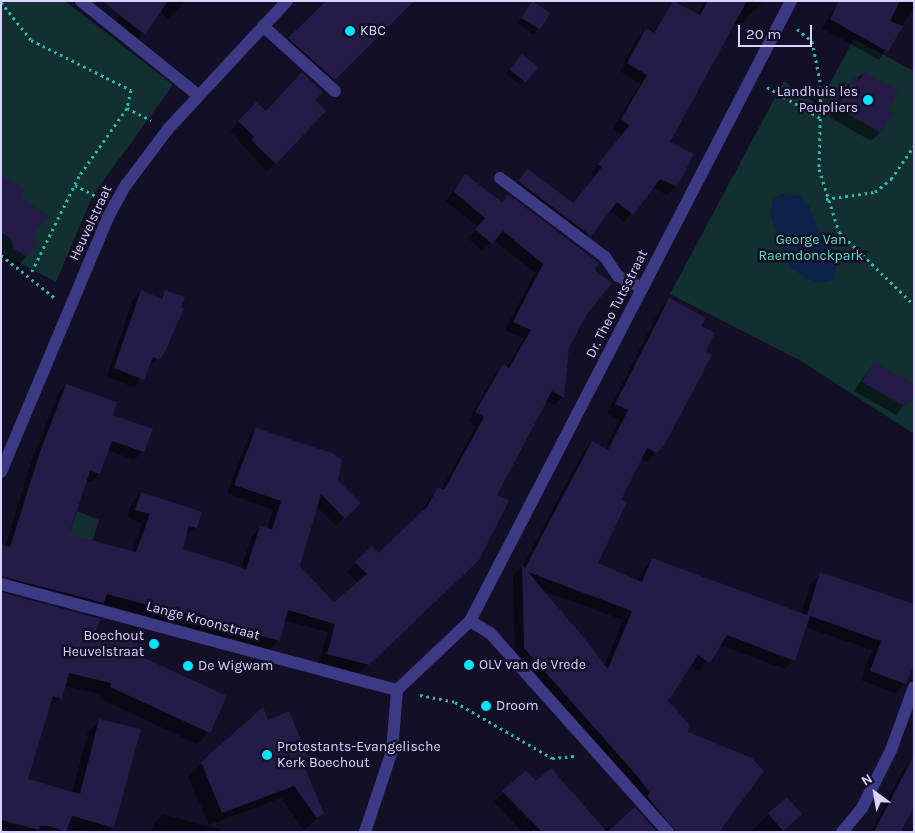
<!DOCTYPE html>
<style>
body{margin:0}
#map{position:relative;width:915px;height:833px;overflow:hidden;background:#130f26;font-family:Karla,sans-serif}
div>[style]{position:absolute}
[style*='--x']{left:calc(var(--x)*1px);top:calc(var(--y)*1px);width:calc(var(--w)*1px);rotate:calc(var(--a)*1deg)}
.green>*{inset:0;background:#12302f}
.water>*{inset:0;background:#0c2248}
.shadow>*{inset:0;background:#0007;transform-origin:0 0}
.building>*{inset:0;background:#241b47;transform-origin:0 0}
.path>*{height:3px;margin-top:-1.5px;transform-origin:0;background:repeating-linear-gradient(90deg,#2fb8b0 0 2.5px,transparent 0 6.5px)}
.lane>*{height:12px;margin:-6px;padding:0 6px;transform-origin:6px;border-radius:6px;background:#3d3a85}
.street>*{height:12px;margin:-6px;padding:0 6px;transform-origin:6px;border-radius:6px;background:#3d3a85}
.dots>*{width:14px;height:14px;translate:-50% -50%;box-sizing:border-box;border:2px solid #130f26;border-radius:50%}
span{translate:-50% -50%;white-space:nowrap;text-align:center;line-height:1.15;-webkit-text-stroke:5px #130f26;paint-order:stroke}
.poi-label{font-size:14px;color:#d9d4ff}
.left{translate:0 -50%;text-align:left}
.right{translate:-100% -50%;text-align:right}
.street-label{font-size:14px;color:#d9d4ff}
.park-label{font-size:14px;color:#5fe0c0}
.frame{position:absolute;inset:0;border:2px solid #d9d4ff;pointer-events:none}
.north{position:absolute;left:850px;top:768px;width:50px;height:50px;-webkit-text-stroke:4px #130f26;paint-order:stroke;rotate:328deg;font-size:14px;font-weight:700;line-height:20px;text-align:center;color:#d9d4ff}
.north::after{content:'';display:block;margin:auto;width:18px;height:22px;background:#d9d4ff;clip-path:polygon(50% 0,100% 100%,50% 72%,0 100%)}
.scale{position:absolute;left:738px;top:25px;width:74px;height:22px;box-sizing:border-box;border:2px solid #d9d4ff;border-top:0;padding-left:6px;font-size:15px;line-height:18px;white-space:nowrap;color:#d9d4ff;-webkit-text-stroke:4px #130f26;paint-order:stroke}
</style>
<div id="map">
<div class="green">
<div style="clip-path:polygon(1px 1px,65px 1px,173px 85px,93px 195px,56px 282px,1px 253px)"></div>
<div style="clip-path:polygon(854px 39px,914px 71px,914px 434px,803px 362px,670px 294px,784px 81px,818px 105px)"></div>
<div style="clip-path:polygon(77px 511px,99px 520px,78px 585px,51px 527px,70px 532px)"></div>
</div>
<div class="water">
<div style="clip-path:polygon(783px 194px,801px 196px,808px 203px,817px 228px,837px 262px,833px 280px,820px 283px,806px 278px,790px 267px,784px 258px,770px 214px,773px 198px)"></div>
</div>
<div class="shadow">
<div style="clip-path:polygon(134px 1px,186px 1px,168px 19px,160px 11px,135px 43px,111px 24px)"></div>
<div style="clip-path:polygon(327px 1px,412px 1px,325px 88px,280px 47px)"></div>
<div style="clip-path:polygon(705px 1px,763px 1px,743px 22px,733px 24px,669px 143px,692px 155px,676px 187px,667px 195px,652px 187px,624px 222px,609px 210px,582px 244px,511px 190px,528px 171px,572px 204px,594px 176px,591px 173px,622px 135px,613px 128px,640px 84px,620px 71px,637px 38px,646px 29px,652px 33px,673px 2px,697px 15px)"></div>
<div style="clip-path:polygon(840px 1px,914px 1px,914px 8px,879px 60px,822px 28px)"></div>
<div style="left:533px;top:2px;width:19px;height:26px;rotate:35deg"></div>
<div style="clip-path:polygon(518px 59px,536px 67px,520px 85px,506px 74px)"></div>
<div style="clip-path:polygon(864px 73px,886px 110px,880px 133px,871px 141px,829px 117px,845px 87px)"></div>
<div style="clip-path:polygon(313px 100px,275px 163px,267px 172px,230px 131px,256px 104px,266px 112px)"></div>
<div style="clip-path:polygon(466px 176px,594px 270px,586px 313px,568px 347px,563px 397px,554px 405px,546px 401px,495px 495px,469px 568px,359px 673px,319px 663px,327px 632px,284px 620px,278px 641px,270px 649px,102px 604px,95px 611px,8px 588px,16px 580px,1px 576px,1px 546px,5px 547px,31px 462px,58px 394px,66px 385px,111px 415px,143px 451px,134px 460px,108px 450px,99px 474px,91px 482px,86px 481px,68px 535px,132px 552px,142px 523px,127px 518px,132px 502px,141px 493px,196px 527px,186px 535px,181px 550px,241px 569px,252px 536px,261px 527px,267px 529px,273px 510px,227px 493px,248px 438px,256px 429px,336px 480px,359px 503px,336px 526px,316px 506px,299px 567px,334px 604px,359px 583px,347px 572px,372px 548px,378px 555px,420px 516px,430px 497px,441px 490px,476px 426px,468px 421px,495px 374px,503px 366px,507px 368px,524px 338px,505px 330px,535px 273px,494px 240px,482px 251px,468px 238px,478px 227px,446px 201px)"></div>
<div style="clip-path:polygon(1px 184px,18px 196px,32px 234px,26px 257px,18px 265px,1px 254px)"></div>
<div style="clip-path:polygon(141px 291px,159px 299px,166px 292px,158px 359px,148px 366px,134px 388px,107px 376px,133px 299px)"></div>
<div style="clip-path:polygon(evenodd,669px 300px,700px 327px,656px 452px,647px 462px,640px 458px,620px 501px,596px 564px,637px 581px,643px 569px,652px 560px,801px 614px,811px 583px,821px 574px,914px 606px,905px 683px,896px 693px,861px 680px,872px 650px,805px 627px,794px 660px,785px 669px,719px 645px,699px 671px,690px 665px,667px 701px,687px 733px,718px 832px,660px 832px,515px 658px,513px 575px,522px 567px,583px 452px,592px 443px,605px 449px,619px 420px,607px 414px,660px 309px,669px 300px,541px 590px,623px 620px,604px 667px,541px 590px)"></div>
<div style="clip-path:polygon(874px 363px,914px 392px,896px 415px,854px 391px)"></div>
<div style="clip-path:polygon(1px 593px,95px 633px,137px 656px,209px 732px,197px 744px,99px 698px,100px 694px,64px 686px,61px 698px,47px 709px,27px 780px,72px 793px,88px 732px,100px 720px,113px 827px,108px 832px,66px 829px,1px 832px)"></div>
<div style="clip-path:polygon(267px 722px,310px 764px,304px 769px,323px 813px,304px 830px,281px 798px,209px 825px,188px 777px,202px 763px)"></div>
<div style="clip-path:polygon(912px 761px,899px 832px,871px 832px,903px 770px)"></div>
<div style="clip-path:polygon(526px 772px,536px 782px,603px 829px,609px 826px,612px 829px,656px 832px,522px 832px,494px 802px)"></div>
<div style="clip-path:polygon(786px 798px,800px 814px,791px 823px,781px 832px,750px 832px)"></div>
<div style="clip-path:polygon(163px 814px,210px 827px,228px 832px,151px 832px,154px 824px)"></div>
</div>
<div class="building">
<div style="clip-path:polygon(102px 1px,168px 1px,145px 35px)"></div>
<div style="clip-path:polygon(326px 1px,414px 1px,335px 80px,288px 38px)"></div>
<div style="left:532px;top:1px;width:22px;height:20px;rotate:32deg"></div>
<div style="clip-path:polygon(673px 1px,700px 15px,708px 1px,747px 1px,670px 142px,694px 154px,677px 187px,660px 179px,633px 215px,617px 202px,591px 236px,518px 181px,528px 169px,573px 203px,602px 167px,598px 164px,629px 126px,621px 119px,647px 75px,627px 63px,646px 28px,654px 33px)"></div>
<div style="clip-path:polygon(839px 1px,900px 1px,890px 21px,903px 26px,888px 52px,830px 19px)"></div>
<div style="left:522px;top:54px;width:21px;height:20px;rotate:39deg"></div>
<div style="clip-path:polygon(302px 72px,323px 92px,315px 100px,326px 111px,276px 164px,251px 140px,254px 137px,238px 121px,256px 102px,266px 111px)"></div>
<div style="clip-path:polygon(864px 72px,899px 91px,888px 110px,893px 113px,881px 133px,837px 108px,854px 77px,860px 80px)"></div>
<div style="clip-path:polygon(465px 174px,502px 202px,508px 194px,599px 263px,595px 270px,612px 283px,587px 314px,569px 348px,564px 398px,552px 391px,497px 495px,509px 501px,479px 560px,369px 665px,327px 654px,335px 624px,288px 610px,280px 641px,107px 594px,104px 603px,1px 576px,1px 545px,10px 547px,40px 452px,66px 384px,117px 402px,113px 415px,153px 429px,144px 452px,112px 441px,100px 474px,90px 471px,69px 534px,136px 552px,150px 514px,135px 510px,141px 492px,202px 512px,197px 528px,189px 526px,183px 549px,246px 569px,260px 526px,272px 529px,281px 501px,234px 485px,256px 428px,332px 453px,342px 460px,338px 480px,361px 503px,345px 519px,321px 494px,300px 566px,334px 602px,367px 574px,355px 562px,372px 546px,378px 553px,427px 507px,438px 487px,444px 490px,484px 417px,475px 412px,503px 364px,509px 368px,531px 330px,513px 322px,543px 264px,503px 231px,492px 244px,475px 229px,485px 218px,454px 192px)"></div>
<div style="clip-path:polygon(1px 175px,25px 189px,20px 196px,48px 216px,34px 234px,36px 244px,27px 257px,13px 248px,11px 239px,1px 232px)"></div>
<div style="clip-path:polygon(141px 290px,162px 299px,165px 290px,185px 297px,181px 308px,184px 308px,165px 352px,159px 360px,153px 357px,144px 380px,114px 368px)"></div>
<div style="clip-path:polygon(evenodd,669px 298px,706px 318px,701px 326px,715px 333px,706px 351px,712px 355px,665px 444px,657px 453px,647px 448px,621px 500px,627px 502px,598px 563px,642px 582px,652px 558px,807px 615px,820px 572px,914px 604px,914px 664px,906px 684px,870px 671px,881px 641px,810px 616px,795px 661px,727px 635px,710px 663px,698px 655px,668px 701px,689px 724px,688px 732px,752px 758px,764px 771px,719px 832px,676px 832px,647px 796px,650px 793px,638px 777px,524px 648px,522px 564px,525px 568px,592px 441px,608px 450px,628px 410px,615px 404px,669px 298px,528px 572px,632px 611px,608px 669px,584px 638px,528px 572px)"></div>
<div style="clip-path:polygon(874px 362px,914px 384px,914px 394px,906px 407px,862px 382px)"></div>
<div style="clip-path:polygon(1px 592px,100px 619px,96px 632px,141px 644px,138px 655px,227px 696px,210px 733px,110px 687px,111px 683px,69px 673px,62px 699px,53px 696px,28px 779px,80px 794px,99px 719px,141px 729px,114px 828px,72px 816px,66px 832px,49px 826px,40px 826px,39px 830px,1px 820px)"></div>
<div style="clip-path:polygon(263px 707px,268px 720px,289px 711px,311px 764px,305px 768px,324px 814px,317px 818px,294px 786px,222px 813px,201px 762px)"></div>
<div style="clip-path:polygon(914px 755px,914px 806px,901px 832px,874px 832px)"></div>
<div style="clip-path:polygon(551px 768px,607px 832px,635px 807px,657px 832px,542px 832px,502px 791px,526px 770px,536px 781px)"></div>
<div style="left:787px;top:797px;width:23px;height:25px;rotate:49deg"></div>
</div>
<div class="path">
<div style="--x:1;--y:2;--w:48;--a:51.7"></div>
<div style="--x:31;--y:40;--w:112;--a:26.6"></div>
<div style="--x:131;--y:90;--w:18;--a:103"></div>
<div style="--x:127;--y:108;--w:83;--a:125.2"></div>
<div style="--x:79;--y:176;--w:110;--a:116.3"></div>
<div style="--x:797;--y:29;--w:19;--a:39"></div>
<div style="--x:812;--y:41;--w:46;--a:78.7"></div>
<div style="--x:821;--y:86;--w:83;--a:91.4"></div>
<div style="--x:819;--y:169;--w:66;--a:72.4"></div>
<div style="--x:839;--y:232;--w:105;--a:44.2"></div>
<div style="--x:767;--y:87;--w:61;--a:30.3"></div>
<div style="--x:127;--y:108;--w:27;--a:27"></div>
<div style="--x:75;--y:185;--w:26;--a:28"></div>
<div style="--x:826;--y:199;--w:49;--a:-8.1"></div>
<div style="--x:875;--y:192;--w:21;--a:-39"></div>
<div style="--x:891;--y:179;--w:40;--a:-55.1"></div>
<div style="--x:1;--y:255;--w:69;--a:38.5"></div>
<div style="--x:420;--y:695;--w:36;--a:11"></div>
<div style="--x:455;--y:702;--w:112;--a:30"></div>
<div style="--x:552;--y:758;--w:23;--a:-5"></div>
</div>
<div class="lane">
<div style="--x:81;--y:1;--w:150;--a:38.8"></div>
<div style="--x:263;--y:26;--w:97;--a:42.1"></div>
<div style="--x:500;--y:178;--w:131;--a:37"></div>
<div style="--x:605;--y:257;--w:23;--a:56"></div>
<div style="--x:618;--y:276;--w:27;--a:27"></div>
<div style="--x:842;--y:832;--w:31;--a:-50"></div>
<div style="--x:862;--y:808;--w:65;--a:-63.4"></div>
<div style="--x:891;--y:750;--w:67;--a:-69.9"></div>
</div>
<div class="street">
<div style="--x:1;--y:472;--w:277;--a:-67.2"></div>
<div style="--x:108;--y:217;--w:37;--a:-61"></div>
<div style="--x:126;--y:185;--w:70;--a:-53.1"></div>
<div style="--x:168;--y:129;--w:175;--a:-47.1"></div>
<div style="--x:1;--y:584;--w:410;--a:15"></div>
<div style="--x:470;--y:621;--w:23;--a:31"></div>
<div style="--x:490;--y:633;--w:267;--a:48.2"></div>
<div style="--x:397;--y:690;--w:100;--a:-43.4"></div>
<div style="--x:470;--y:621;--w:698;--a:-62.63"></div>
<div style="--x:365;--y:832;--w:85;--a:-71.6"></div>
<div style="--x:392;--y:751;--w:61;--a:-85.3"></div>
</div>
<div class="dots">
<div style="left:350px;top:31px;background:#00e5ff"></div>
<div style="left:868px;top:100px;background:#00e5ff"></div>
<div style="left:154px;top:644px;background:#00e5ff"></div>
<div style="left:469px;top:665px;background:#00e5ff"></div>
<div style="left:188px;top:666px;background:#00e5ff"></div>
<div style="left:486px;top:706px;background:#00e5ff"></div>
<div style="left:267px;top:755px;background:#00e5ff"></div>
</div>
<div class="poi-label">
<span class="left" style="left:360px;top:31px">KBC</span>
<span class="right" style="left:858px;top:100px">Landhuis les<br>Peupliers</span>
<span class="right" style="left:144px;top:644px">Boechout<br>Heuvelstraat</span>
<span class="left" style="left:479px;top:665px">OLV van de Vrede</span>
<span class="left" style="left:198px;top:666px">De Wigwam</span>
<span class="left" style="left:496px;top:706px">Droom</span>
<span class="left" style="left:277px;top:755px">Protestants-Evangelische<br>Kerk Boechout</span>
</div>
<div class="street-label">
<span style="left:91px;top:223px;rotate:-65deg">Heuvelstraat</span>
<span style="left:617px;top:304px;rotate:-63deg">Dr. Theo Tutsstraat</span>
<span style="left:203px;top:621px;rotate:15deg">Lange Kroonstraat</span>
</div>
<div class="park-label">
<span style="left:811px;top:248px">George Van<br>Raemdonckpark</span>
</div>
<div class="frame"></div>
<div class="north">N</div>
<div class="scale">20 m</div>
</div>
